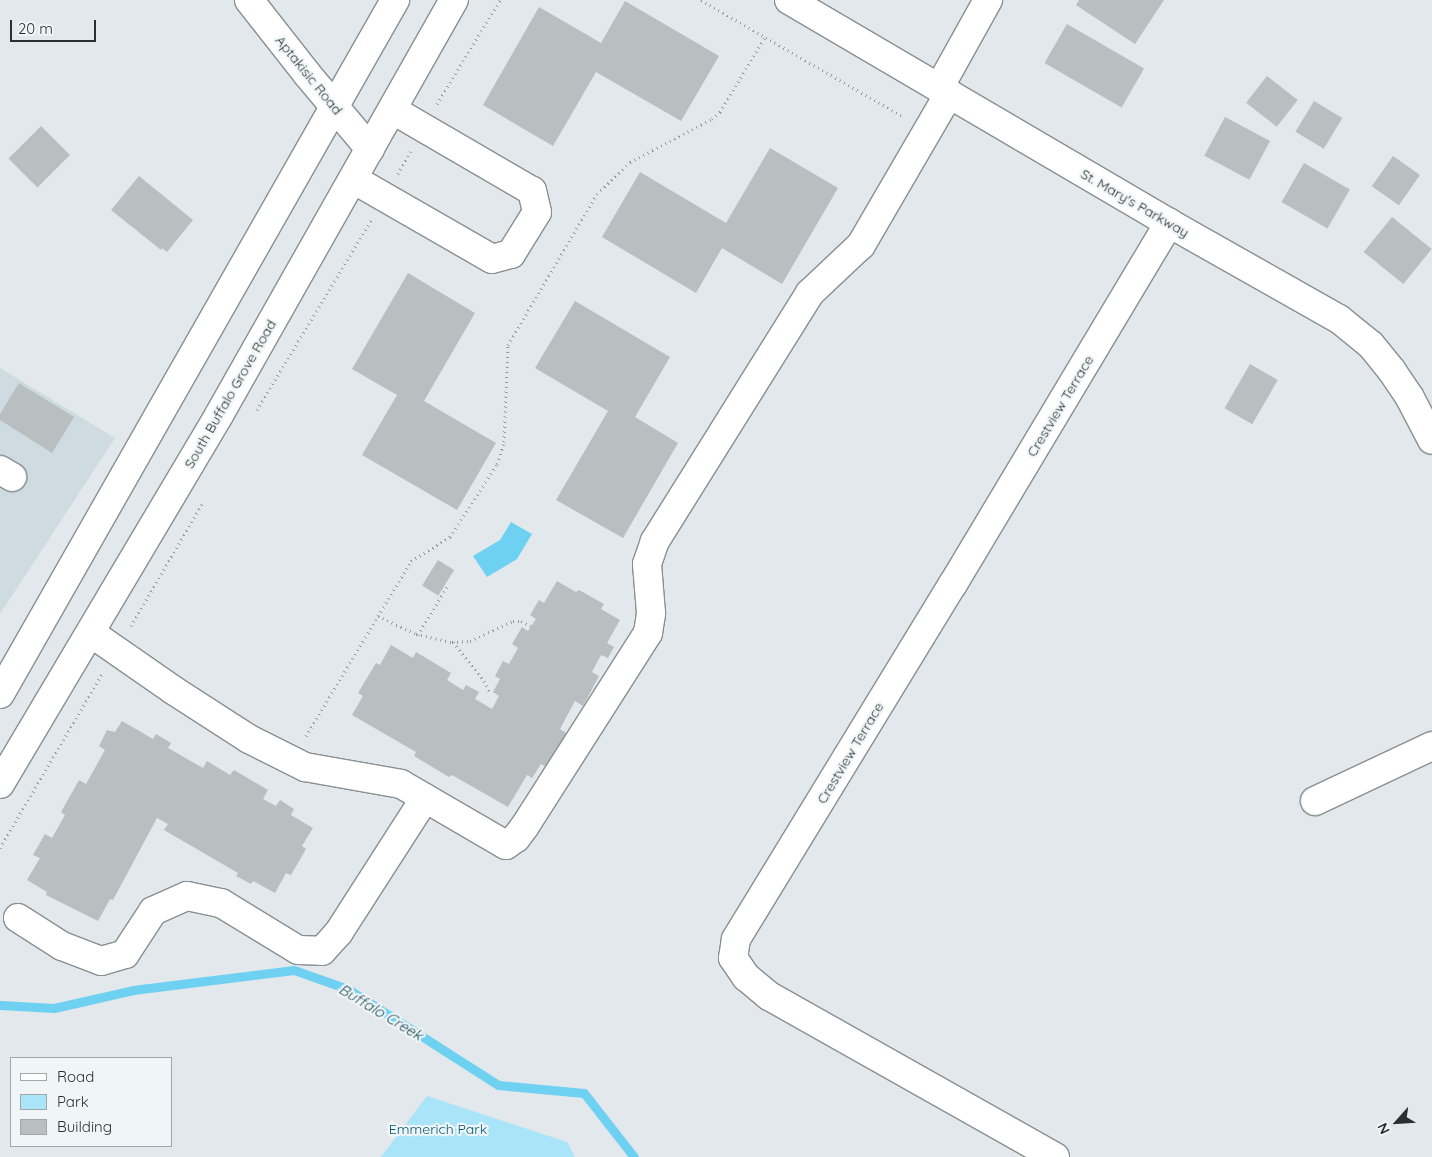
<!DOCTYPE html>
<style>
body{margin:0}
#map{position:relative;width:1432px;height:1157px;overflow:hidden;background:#e2e8eb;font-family:Quicksand,sans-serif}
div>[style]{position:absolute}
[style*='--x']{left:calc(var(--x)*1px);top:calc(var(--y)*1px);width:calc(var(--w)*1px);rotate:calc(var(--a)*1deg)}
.built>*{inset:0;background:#cedbe0}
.green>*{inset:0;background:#aae4f9}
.water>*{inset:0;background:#6fd1f1}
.stream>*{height:9px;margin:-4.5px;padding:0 4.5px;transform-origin:4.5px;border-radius:4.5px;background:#6fd1f1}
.building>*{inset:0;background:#b9bec0;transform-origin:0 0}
.path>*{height:3px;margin-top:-1.5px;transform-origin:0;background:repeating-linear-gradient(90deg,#94999b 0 1px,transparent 0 5px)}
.roads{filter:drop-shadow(1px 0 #898f91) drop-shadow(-1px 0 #898f91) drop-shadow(0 1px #898f91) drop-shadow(0 -1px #898f91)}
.minor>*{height:28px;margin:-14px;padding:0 14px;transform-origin:14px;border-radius:14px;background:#fff}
.major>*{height:28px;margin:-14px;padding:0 14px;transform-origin:14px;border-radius:14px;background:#fff}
span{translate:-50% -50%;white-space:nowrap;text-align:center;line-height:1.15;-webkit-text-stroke:4.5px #f0f6f8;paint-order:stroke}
.street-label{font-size:14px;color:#2c2f30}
.park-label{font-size:14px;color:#025a70}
.water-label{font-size:15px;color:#244f5d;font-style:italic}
.legend{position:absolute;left:10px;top:1057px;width:162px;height:90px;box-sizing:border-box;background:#f0f6f8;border:1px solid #a2a6a8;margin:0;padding:6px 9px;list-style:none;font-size:15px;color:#2c2f30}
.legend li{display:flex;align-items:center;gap:10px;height:25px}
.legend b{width:25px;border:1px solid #a2a6a8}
.north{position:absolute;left:1372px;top:1097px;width:50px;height:50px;-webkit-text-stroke:4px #f0f6f8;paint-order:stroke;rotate:244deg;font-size:14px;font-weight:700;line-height:20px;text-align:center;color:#2c2f30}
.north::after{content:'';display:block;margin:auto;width:18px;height:22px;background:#2c2f30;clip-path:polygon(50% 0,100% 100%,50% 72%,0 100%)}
.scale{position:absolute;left:10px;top:20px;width:86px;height:22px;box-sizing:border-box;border:2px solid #2c2f30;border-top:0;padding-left:6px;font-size:15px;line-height:18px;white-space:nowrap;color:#2c2f30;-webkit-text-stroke:4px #f0f6f8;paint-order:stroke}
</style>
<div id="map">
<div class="built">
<div style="clip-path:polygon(0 368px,115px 438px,0 614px)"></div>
</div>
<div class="green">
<div style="clip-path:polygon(427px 1096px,567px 1142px,575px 1157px,381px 1157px)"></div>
</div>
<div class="water">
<div style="clip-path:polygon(511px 522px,532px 534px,517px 559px,487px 577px,473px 556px,500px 540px)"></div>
</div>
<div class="stream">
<div style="--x:0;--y:1005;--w:54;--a:3.2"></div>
<div style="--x:54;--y:1008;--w:81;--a:-12.8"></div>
<div style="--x:133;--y:990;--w:162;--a:-7.1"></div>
<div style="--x:294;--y:970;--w:57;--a:19.4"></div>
<div style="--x:348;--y:989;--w:178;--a:32.6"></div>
<div style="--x:498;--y:1085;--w:86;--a:5.3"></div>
<div style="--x:584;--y:1093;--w:81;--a:52"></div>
</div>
<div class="building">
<div style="clip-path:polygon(1079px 0,1164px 0,1135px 44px,1076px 5px)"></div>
<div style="clip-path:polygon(625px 1px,719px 56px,681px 121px,596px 72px,553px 146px,483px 105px,539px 7px,601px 43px)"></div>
<div style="left:1067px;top:24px;width:89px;height:45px;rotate:30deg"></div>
<div style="left:1267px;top:76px;width:39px;height:34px;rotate:38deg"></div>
<div style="left:1314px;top:101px;width:33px;height:36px;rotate:31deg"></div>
<div style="left:1225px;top:117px;width:51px;height:44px;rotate:28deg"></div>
<div style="left:41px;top:126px;width:41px;height:46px;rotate:45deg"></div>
<div style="clip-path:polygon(770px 148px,838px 188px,782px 284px,722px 248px,696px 293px,602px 237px,640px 172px,726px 223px)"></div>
<div style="left:1393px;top:156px;width:33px;height:37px;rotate:35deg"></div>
<div style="left:1304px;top:163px;width:53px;height:45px;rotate:30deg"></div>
<div style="clip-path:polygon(139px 176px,193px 220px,167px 252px,162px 248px,161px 250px,111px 210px)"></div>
<div style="left:1392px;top:217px;width:51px;height:45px;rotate:39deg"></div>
<div style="clip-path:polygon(408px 273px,475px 313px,424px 401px,496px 443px,457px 510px,362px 455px,397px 395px,352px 369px)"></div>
<div style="clip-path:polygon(575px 301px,670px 357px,635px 417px,678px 443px,623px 538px,556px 500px,608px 411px,535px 368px)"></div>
<div style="left:1250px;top:364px;width:32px;height:51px;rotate:30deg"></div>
<div style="clip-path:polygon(19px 383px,74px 417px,52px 453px,0 420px,0 414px)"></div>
<div style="left:438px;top:560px;width:19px;height:30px;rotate:32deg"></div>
<div style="clip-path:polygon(557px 581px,576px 592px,579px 590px,604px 604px,601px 609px,620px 620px,607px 643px,614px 647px,608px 658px,601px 655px,592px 672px,599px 676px,583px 706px,575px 701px,560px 729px,566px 733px,547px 767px,541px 764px,532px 778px,527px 775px,508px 807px,452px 775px,449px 777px,414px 756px,416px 752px,352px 715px,363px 696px,358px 693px,376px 663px,380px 665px,391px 645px,413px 658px,416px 652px,451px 673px,447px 680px,463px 690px,466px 685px,479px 692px,475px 699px,492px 709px,499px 696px,493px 692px,500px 679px,495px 676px,503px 661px,509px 664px,518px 648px,512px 644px,522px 627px,528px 631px,536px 619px,530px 615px,539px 600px,544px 603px)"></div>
<div style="clip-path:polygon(122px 721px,153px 739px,156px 734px,171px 743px,168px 748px,203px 768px,207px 761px,230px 775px,234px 770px,268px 790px,263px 799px,276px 806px,280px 800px,294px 809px,291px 815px,313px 828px,302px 846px,306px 849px,291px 875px,286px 873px,275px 893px,253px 881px,251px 884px,236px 876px,238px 873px,164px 830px,168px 824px,157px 818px,113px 900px,110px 899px,98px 921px,46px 895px,47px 892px,27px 880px,40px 858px,33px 855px,45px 834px,52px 838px,65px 815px,61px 812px,79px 780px,86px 784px,105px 750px,99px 746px,107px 730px,115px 732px)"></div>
</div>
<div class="path">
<div style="--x:701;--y:0;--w:234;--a:30"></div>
<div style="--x:437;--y:104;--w:122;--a:-58.8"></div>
<div style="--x:398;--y:174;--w:26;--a:-61"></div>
<div style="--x:257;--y:410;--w:222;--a:-59"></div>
<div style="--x:378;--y:616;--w:42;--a:25.3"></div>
<div style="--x:416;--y:634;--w:37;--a:13"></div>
<div style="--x:452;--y:642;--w:18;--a:-3"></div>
<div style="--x:470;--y:641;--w:47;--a:-24.9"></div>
<div style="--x:513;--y:621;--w:8;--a:0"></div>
<div style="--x:521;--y:621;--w:11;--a:27"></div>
<div style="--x:131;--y:626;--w:141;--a:-59.8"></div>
<div style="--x:418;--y:635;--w:56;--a:-58.9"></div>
<div style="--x:453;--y:642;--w:50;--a:51.5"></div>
<div style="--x:484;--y:681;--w:11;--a:63"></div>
<div style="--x:306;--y:736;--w:204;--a:-59"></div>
<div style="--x:411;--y:561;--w:46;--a:-31.6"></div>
<div style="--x:450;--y:537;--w:87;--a:-57.2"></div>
<div style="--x:497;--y:464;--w:23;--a:-72"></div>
<div style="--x:504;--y:442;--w:97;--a:-87.6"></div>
<div style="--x:508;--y:345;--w:175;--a:-59.5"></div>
<div style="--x:597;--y:194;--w:46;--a:-44.1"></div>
<div style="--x:630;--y:162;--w:93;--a:-27.7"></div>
<div style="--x:712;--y:119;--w:11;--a:-41"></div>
<div style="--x:720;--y:112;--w:87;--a:-59"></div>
<div style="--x:0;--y:848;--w:202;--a:-59.6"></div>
</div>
<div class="roads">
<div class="minor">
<div style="--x:249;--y:0;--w:94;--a:51.9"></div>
<div style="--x:307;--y:74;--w:98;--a:50"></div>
<div style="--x:789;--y:0;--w:441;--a:30.4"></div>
<div style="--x:1169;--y:223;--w:195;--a:29.5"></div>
<div style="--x:1339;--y:319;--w:41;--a:39.1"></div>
<div style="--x:1371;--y:345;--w:33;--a:51"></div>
<div style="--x:1392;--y:371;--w:32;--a:56"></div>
<div style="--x:1410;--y:398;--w:47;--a:62.4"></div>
<div style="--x:939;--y:88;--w:101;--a:-60.9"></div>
<div style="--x:353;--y:179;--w:160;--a:29.9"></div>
<div style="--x:492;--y:259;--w:20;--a:-15"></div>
<div style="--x:511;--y:254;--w:49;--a:-58.2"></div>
<div style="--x:537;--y:212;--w:22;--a:-103"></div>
<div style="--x:532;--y:191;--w:161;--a:-149.8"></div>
<div style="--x:0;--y:470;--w:14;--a:30"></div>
<div style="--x:91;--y:633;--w:100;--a:34.8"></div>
<div style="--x:173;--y:690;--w:90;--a:32.8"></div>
<div style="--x:249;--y:739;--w:63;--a:26.6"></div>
<div style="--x:305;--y:767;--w:97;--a:10"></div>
<div style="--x:401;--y:784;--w:121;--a:30.2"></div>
<div style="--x:506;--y:845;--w:12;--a:-35"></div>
<div style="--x:516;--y:838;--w:15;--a:-53"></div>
<div style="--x:525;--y:826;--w:229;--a:-57.5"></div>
<div style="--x:648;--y:633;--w:20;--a:-81"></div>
<div style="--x:651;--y:613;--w:49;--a:-94.7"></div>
<div style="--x:647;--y:564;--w:24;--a:-71"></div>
<div style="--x:655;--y:541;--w:292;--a:-58"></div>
<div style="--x:810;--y:293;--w:70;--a:-43.3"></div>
<div style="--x:861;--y:245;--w:175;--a:-59.8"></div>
<div style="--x:1315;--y:801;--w:129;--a:-25.2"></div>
<div style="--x:18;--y:918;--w:52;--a:32.5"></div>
<div style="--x:62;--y:946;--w:42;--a:21"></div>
<div style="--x:101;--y:961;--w:25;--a:-16"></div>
<div style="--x:125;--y:954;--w:51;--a:-56.9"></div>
<div style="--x:153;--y:911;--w:37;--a:-24"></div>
<div style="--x:187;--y:896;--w:35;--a:12"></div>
<div style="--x:221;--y:903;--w:90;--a:31.4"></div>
<div style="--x:298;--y:950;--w:24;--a:2"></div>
<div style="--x:322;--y:951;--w:25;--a:-48"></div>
<div style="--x:339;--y:932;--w:159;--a:-57.3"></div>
<div style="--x:1055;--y:1157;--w:328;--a:-150.6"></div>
<div style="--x:769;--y:996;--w:30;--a:-140"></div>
<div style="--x:746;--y:977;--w:23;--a:-124"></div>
<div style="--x:733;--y:958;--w:19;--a:-81"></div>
<div style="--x:736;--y:939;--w:416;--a:-58.6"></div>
<div style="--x:953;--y:584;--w:421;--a:-59.1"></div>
</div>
<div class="major">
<div style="--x:0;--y:694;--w:799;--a:-60.35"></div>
<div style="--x:0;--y:784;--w:429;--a:-59.3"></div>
<div style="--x:219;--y:415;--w:477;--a:-60.5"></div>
</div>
</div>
<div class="street-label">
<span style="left:309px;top:75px;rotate:51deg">Aptakisic Road</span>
<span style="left:1135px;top:203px;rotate:30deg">St. Mary's Parkway</span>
<span style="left:230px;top:394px;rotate:-60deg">South Buffalo Grove Road</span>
<span style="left:1060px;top:406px;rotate:-59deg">Crestview Terrace</span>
<span style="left:850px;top:753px;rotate:-59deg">Crestview Terrace</span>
</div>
<div class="park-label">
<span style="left:438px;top:1129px">Emmerich Park</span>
</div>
<div class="water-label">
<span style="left:381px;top:1012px;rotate:31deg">Buffalo Creek</span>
</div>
<ul class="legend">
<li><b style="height:6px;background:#fff"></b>Road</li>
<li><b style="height:14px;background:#aae4f9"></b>Park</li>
<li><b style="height:14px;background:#b9bec0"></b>Building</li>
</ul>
<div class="north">N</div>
<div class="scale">20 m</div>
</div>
